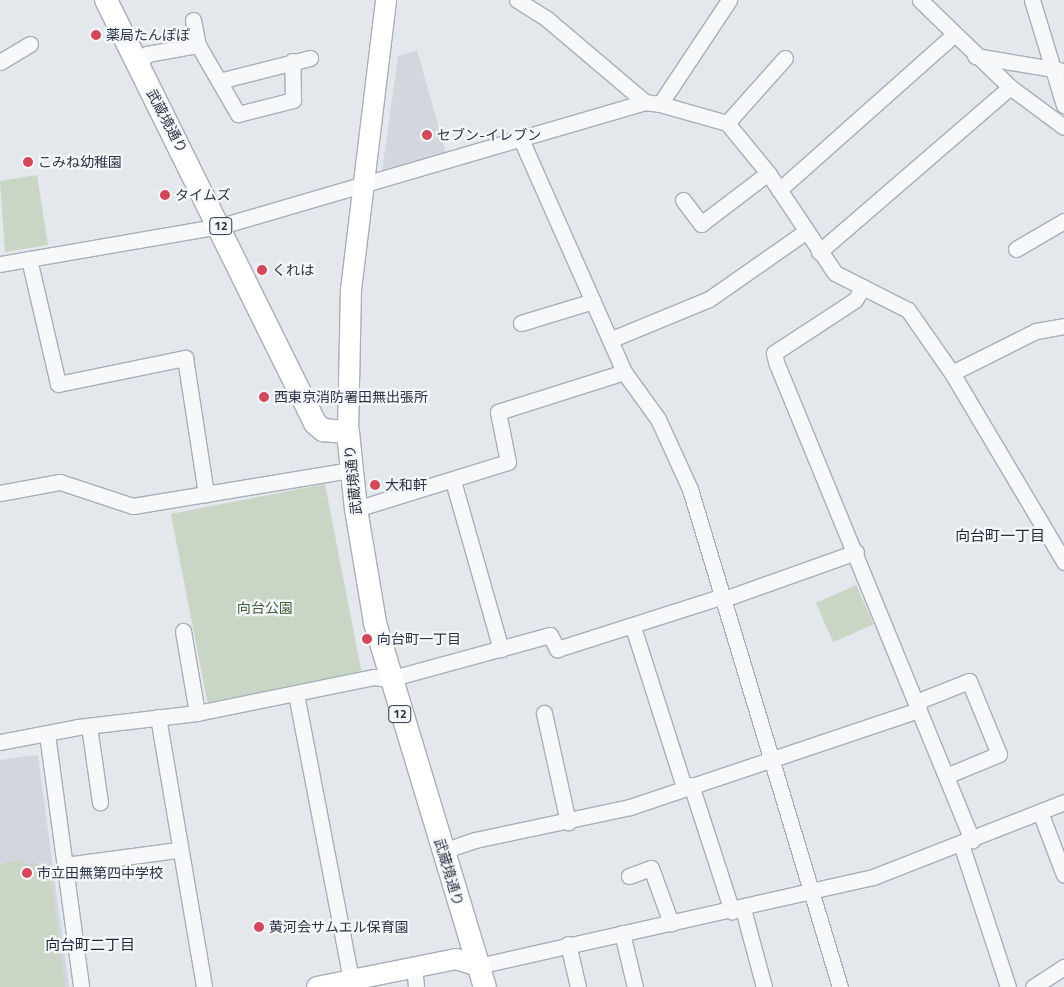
<!DOCTYPE html>
<meta charset="utf-8">
<style>
body{margin:0}
#map{position:relative;width:1064px;height:987px;overflow:hidden;background:#e4e7ec;font-family:"Titillium Web","Noto Sans JP",sans-serif}
div>[style]{position:absolute}
[style*='--x']{left:calc(var(--x)*1px);top:calc(var(--y)*1px);width:calc(var(--w)*1px);rotate:calc(var(--a)*1deg)}
.built>*{inset:0;background:#d2d6de}
.green>*{inset:0;background:#c9d6c5;transform-origin:0 0}
.roads{filter:drop-shadow(1px 0 #a9aeb7) drop-shadow(-1px 0 #a9aeb7) drop-shadow(0 1px #a9aeb7) drop-shadow(0 -1px #a9aeb7)}
.street>*{height:15px;margin:-7.5px;padding:0 7.5px;transform-origin:7.5px;border-radius:7.5px;background:#f7f8fa}
.secondary>*{height:20px;margin:-10px;padding:0 10px;transform-origin:10px;border-radius:10px;background:#fff}
.primary>*{height:22px;margin:-11px;padding:0 11px;transform-origin:11px;border-radius:11px;background:#fff}
.dots>*{width:14px;height:14px;translate:-50% -50%;box-sizing:border-box;border:2px solid #f4f6f9;border-radius:50%}
span{translate:-50% -50%;white-space:nowrap;text-align:center;line-height:1.15;-webkit-text-stroke:4.5px #f4f6f9;paint-order:stroke}
.shield-label span{padding:1px 4px;background:#f4f6f9;border:1px solid;border-radius:4px;-webkit-text-stroke-width:0}
.shield-label{font-size:12px;color:#2b3445;font-weight:700}
.poi-label{font-size:14px;color:#2b3445}
.left{translate:0 -50%;text-align:left}
.street-label{font-size:14px;color:#2b3445}
.park-label{font-size:14px;color:#3f6138}
.neighbourhood-label{font-size:15px;color:#1d2536}
</style>
<div id="map">
<div class="built">
<div style="clip-path:polygon(417px 50px,446px 153px,382px 172px,398px 56px)"></div>
<div style="clip-path:polygon(38px 755px,69px 987px,0 987px,0 760px)"></div>
</div>
<div class="green">
<div style="clip-path:polygon(37px 175px,48px 245px,5px 252px,0 181px)"></div>
<div style="left:325px;top:484px;width:192px;height:157px;rotate:79deg"></div>
<div style="left:856px;top:585px;width:43px;height:44px;rotate:66deg"></div>
<div style="clip-path:polygon(22px 860px,23px 864px,35px 863px,51px 875px,65px 987px,0 987px,0 864px)"></div>
</div>
<div class="roads">
<div class="street">
<div style="--x:517;--y:0;--w:36;--a:32"></div>
<div style="--x:547;--y:19;--w:128;--a:40.3"></div>
<div style="--x:920;--y:0;--w:125;--a:44"></div>
<div style="--x:1010;--y:87;--w:67;--a:36.5"></div>
<div style="--x:1032;--y:0;--w:110;--a:73.1"></div>
<div style="--x:193;--y:20;--w:25;--a:79"></div>
<div style="--x:198;--y:45;--w:80;--a:59.9"></div>
<div style="--x:238;--y:114;--w:57;--a:-14.3"></div>
<div style="--x:293;--y:100;--w:39;--a:-91"></div>
<div style="--x:975;--y:56;--w:86;--a:9.4"></div>
<div style="--x:0;--y:62;--w:35;--a:-31"></div>
<div style="--x:138;--y:66;--w:15;--a:-53"></div>
<div style="--x:147;--y:54;--w:52;--a:-10"></div>
<div style="--x:219;--y:81;--w:94;--a:-14.2"></div>
<div style="--x:660;--y:104;--w:125;--a:-56.4"></div>
<div style="--x:727;--y:123;--w:87;--a:-48.3"></div>
<div style="--x:520;--y:137;--w:257;--a:66.1"></div>
<div style="--x:624;--y:372;--w:58;--a:54.1"></div>
<div style="--x:658;--y:419;--w:77;--a:65.4"></div>
<div style="--x:690;--y:489;--w:520;--a:73.24"></div>
<div style="--x:779;--y:190;--w:235;--a:-41.6"></div>
<div style="--x:683;--y:200;--w:30;--a:53"></div>
<div style="--x:701;--y:224;--w:84;--a:-37.3"></div>
<div style="--x:1016;--y:249;--w:56;--a:-30.3"></div>
<div style="--x:819;--y:252;--w:252;--a:-40.8"></div>
<div style="--x:29;--y:259;--w:128;--a:76.9"></div>
<div style="--x:58;--y:384;--w:130;--a:-11.6"></div>
<div style="--x:185;--y:358;--w:138;--a:81.2"></div>
<div style="--x:0;--y:264;--w:224;--a:-9.8"></div>
<div style="--x:221;--y:226;--w:442;--a:-16.3"></div>
<div style="--x:645;--y:102;--w:15;--a:8"></div>
<div style="--x:660;--y:104;--w:70;--a:15.8"></div>
<div style="--x:727;--y:123;--w:65;--a:50.6"></div>
<div style="--x:768;--y:173;--w:120;--a:56.2"></div>
<div style="--x:835;--y:273;--w:82;--a:26.9"></div>
<div style="--x:908;--y:310;--w:77;--a:55.1"></div>
<div style="--x:952;--y:373;--w:220;--a:59.3"></div>
<div style="--x:863;--y:287;--w:15;--a:122"></div>
<div style="--x:855;--y:300;--w:97;--a:146.8"></div>
<div style="--x:774;--y:353;--w:9;--a:77"></div>
<div style="--x:776;--y:362;--w:517;--a:67.7"></div>
<div style="--x:521;--y:323;--w:75;--a:-17"></div>
<div style="--x:612;--y:339;--w:105;--a:-22.4"></div>
<div style="--x:709;--y:299;--w:117;--a:-34.9"></div>
<div style="--x:952;--y:373;--w:94;--a:-26.6"></div>
<div style="--x:1036;--y:331;--w:28;--a:-10"></div>
<div style="--x:453;--y:481;--w:175;--a:74.1"></div>
<div style="--x:0;--y:493;--w:61;--a:-10.4"></div>
<div style="--x:60;--y:482;--w:77;--a:18.2"></div>
<div style="--x:133;--y:506;--w:221;--a:-9.4"></div>
<div style="--x:356;--y:509;--w:159;--a:-17.2"></div>
<div style="--x:508;--y:462;--w:51;--a:-101.3"></div>
<div style="--x:498;--y:412;--w:132;--a:-17.6"></div>
<div style="--x:724;--y:599;--w:140;--a:-19.6"></div>
<div style="--x:633;--y:627;--w:168;--a:72.3"></div>
<div style="--x:183;--y:631;--w:83;--a:80.3"></div>
<div style="--x:296;--y:694;--w:291;--a:79.1"></div>
<div style="--x:916;--y:702;--w:57;--a:-21.6"></div>
<div style="--x:969;--y:681;--w:79;--a:67.7"></div>
<div style="--x:999;--y:754;--w:57;--a:157.5"></div>
<div style="--x:544;--y:713;--w:112;--a:77.6"></div>
<div style="--x:158;--y:717;--w:274;--a:80.3"></div>
<div style="--x:89;--y:726;--w:77;--a:81.8"></div>
<div style="--x:47;--y:734;--w:255;--a:82.3"></div>
<div style="--x:0;--y:742;--w:79;--a:-10.9"></div>
<div style="--x:78;--y:727;--w:120;--a:-6.7"></div>
<div style="--x:197;--y:713;--w:181;--a:-11.5"></div>
<div style="--x:374;--y:677;--w:15;--a:8"></div>
<div style="--x:389;--y:679;--w:167;--a:-15.3"></div>
<div style="--x:550;--y:635;--w:16;--a:63"></div>
<div style="--x:557;--y:649;--w:174;--a:-17.7"></div>
<div style="--x:691;--y:785;--w:133;--a:72"></div>
<div style="--x:1040;--y:812;--w:67;--a:69.1"></div>
<div style="--x:961;--y:844;--w:151;--a:71.8"></div>
<div style="--x:443;--y:851;--w:34;--a:-19"></div>
<div style="--x:475;--y:840;--w:158;--a:-12"></div>
<div style="--x:630;--y:807;--w:305;--a:-18.6"></div>
<div style="--x:65;--y:865;--w:114;--a:-7.6"></div>
<div style="--x:629;--y:876;--w:23;--a:-20"></div>
<div style="--x:651;--y:868;--w:59;--a:70"></div>
<div style="--x:743;--y:909;--w:81;--a:74.9"></div>
<div style="--x:622;--y:933;--w:56;--a:76.5"></div>
<div style="--x:568;--y:944;--w:44;--a:76.9"></div>
<div style="--x:478;--y:966;--w:405;--a:-12.7"></div>
<div style="--x:873;--y:877;--w:205;--a:-21.4"></div>
<div style="--x:414;--y:967;--w:20;--a:84"></div>
<div style="--x:1033;--y:987;--w:37;--a:-33"></div>
</div>
<div class="secondary">
<div style="--x:348;--y:432;--w:142;--a:-88.8"></div>
<div style="--x:351;--y:290;--w:292;--a:-83.1"></div>
<div style="--x:317;--y:987;--w:142;--a:-11.4"></div>
<div style="--x:456;--y:959;--w:23;--a:18"></div>
</div>
<div class="primary">
<div style="--x:106;--y:0;--w:472;--a:63.7"></div>
<div style="--x:315;--y:423;--w:11;--a:41"></div>
<div style="--x:323;--y:430;--w:25;--a:5"></div>
<div style="--x:348;--y:432;--w:77;--a:84.1"></div>
<div style="--x:356;--y:509;--w:116;--a:80.5"></div>
<div style="--x:375;--y:623;--w:380;--a:73.2"></div>
</div>
</div>
<div class="dots">
<div style="left:96px;top:35px;background:#d1495b"></div>
<div style="left:427px;top:135px;background:#d1495b"></div>
<div style="left:28px;top:162px;background:#d1495b"></div>
<div style="left:165px;top:195px;background:#d1495b"></div>
<div style="left:262px;top:270px;background:#d1495b"></div>
<div style="left:264px;top:397px;background:#d1495b"></div>
<div style="left:375px;top:485px;background:#d1495b"></div>
<div style="left:367px;top:639px;background:#d1495b"></div>
<div style="left:27px;top:873px;background:#d1495b"></div>
<div style="left:259px;top:927px;background:#d1495b"></div>
</div>
<div class="shield-label">
<span style="left:221px;top:226px">12</span>
<span style="left:400px;top:714px">12</span>
</div>
<div class="poi-label">
<span class="left" style="left:106px;top:35px">薬局たんぽぽ</span>
<span class="left" style="left:437px;top:135px">セブン-イレブン</span>
<span class="left" style="left:38px;top:162px">こみね幼稚園</span>
<span class="left" style="left:175px;top:195px">タイムズ</span>
<span class="left" style="left:272px;top:270px">くれは</span>
<span class="left" style="left:274px;top:397px">西東京消防署田無出張所</span>
<span class="left" style="left:385px;top:485px">大和軒</span>
<span class="left" style="left:377px;top:639px">向台町一丁目</span>
<span class="left" style="left:37px;top:873px">市立田無第四中学校</span>
<span class="left" style="left:269px;top:927px">黄河会サムエル保育園</span>
</div>
<div class="street-label">
<span style="left:167px;top:121px;rotate:62deg">武蔵境通り</span>
<span style="left:353px;top:480px;rotate:-96deg">武蔵境通り</span>
<span style="left:449px;top:872px;rotate:73deg">武蔵境通り</span>
</div>
<div class="park-label">
<span style="left:265px;top:608px">向台公園</span>
</div>
<div class="neighbourhood-label">
<span style="left:1000px;top:536px">向台町一丁目</span>
<span style="left:90px;top:945px">向台町二丁目</span>
</div>
</div>
